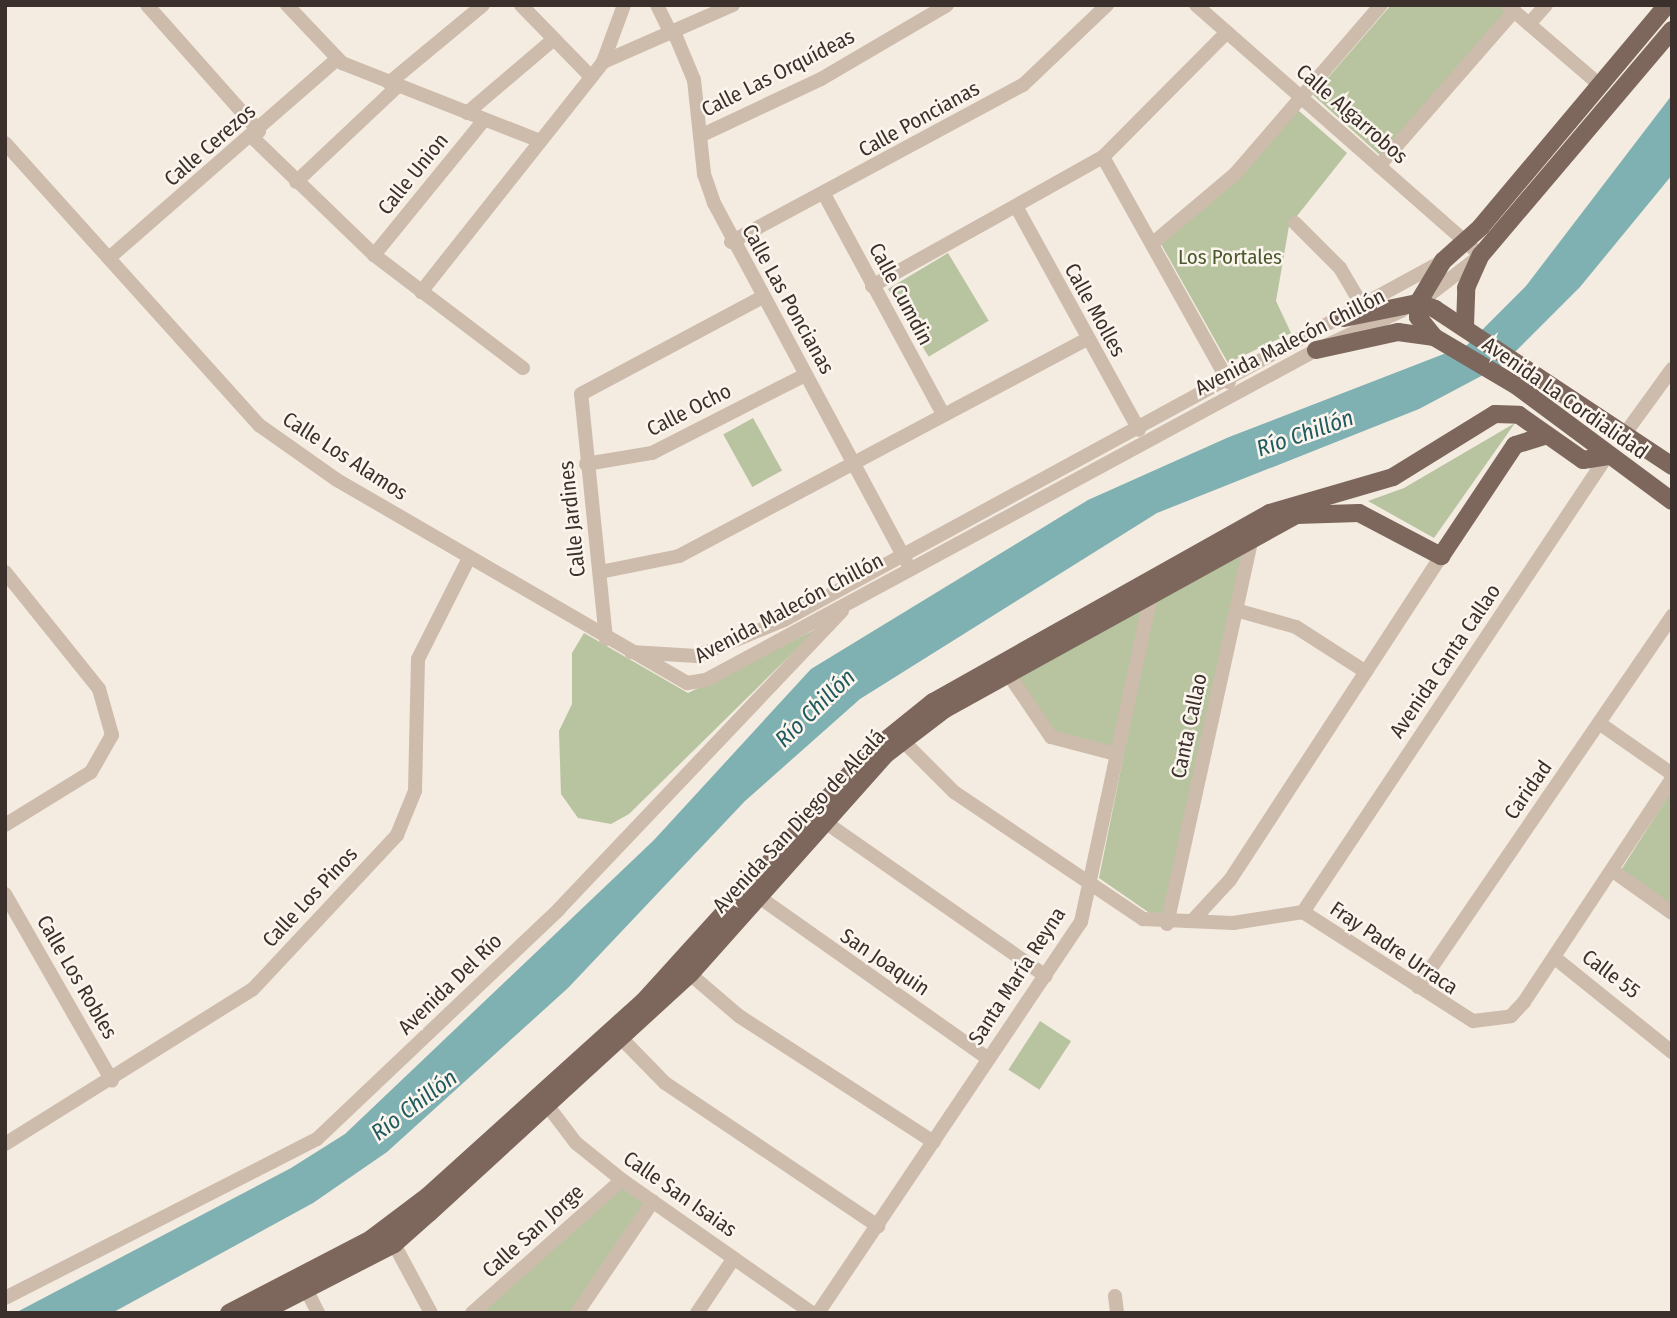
<!DOCTYPE html>
<meta charset="utf-8">
<style>
body{margin:0}
#map{position:relative;width:1677px;height:1318px;overflow:hidden;background:#f4ebe1;font-family:"Fira Sans Condensed",sans-serif}
div>[style]{position:absolute}
[style*='--x']{left:calc(var(--x)*1px);top:calc(var(--y)*1px);width:calc(var(--w)*1px);rotate:calc(var(--a)*1deg)}
.green>*{inset:0;background:#b8c4a0;transform-origin:0 0}
.water>*{inset:0;background:#7fb0b2}
.minor>*{height:14px;margin:-7px;padding:0 7px;transform-origin:7px;border-radius:7px;background:#cdbbac}
.major>*{height:18px;margin:-9px;padding:0 9px;transform-origin:9px;border-radius:9px;background:#7d675c}
span{translate:-50% -50%;white-space:nowrap;text-align:center;line-height:1.15;-webkit-text-stroke:5px #fbf5ee;paint-order:stroke}
.street-label{font-size:21px;color:#3b302b}
.park-label{font-size:21px;color:#4a5a2e}
.water-label{font-size:23px;color:#1f5a5e;font-style:italic}
.frame{position:absolute;inset:0;border:7px solid #3b302b;pointer-events:none}
</style>
<div id="map">
<div class="green">
<div style="clip-path:polygon(1391px 5px,1501px 5px,1510px 12px,1383px 158px,1313px 95px)"></div>
<div style="clip-path:polygon(1298px 110px,1347px 153px,1289px 226px,1276px 301px,1291px 333px,1228px 363px,1161px 244px)"></div>
<div style="left:948px;top:253px;width:79px;height:70px;rotate:59deg"></div>
<div style="left:753px;top:418px;width:60px;height:34px;rotate:61deg"></div>
<div style="clip-path:polygon(1515px 423px,1434px 538px,1368px 501px,1404px 488px)"></div>
<div style="clip-path:polygon(1243px 551px,1164px 916px,1151px 914px,1099px 878px,1155px 599px)"></div>
<div style="clip-path:polygon(1144px 605px,1113px 749px,1055px 735px,1015px 678px)"></div>
<div style="clip-path:polygon(818px 628px,629px 814px,611px 824px,578px 818px,561px 794px,559px 731px,572px 704px,572px 653px,584px 633px,688px 693px)"></div>
<div style="clip-path:polygon(1672px 790px,1672px 906px,1621px 870px)"></div>
<div style="left:1040px;top:1021px;width:37px;height:58px;rotate:33deg"></div>
<div style="clip-path:polygon(622px 1185px,647px 1202px,572px 1313px,478px 1313px)"></div>
</div>
<div class="water">
<div style="clip-path:polygon(1672px 95px,1672px 175px,1580px 287px,1502px 365px,1419px 409px,1157px 513px,860px 699px,745px 801px,568px 988px,387px 1152px,313px 1203px,112px 1313px,15px 1313px,291px 1168px,345px 1134px,654px 840px,811px 669px,1088px 500px,1229px 437px,1467px 345px,1526px 286px)"></div>
</div>
<div class="minor">
<div style="--x:147;--y:5;--w:169;--a:48.4"></div>
<div style="--x:287;--y:5;--w:80;--a:46.5"></div>
<div style="--x:342;--y:63;--w:213;--a:21.5"></div>
<div style="--x:521;--y:5;--w:99;--a:45.8"></div>
<div style="--x:657;--y:5;--w:32;--a:64"></div>
<div style="--x:1196;--y:5;--w:379;--a:41.3"></div>
<div style="--x:1481;--y:255;--w:78;--a:142.3"></div>
<div style="--x:1508;--y:6;--w:123;--a:40.7"></div>
<div style="--x:1529;--y:24;--w:25;--a:-48"></div>
<div style="--x:674;--y:32;--w:52;--a:67.4"></div>
<div style="--x:694;--y:80;--w:95;--a:83.9"></div>
<div style="--x:704;--y:174;--w:31;--a:71"></div>
<div style="--x:714;--y:203;--w:406;--a:61.8"></div>
<div style="--x:603;--y:62;--w:142;--a:-23.7"></div>
<div style="--x:389;--y:83;--w:122;--a:-39.7"></div>
<div style="--x:467;--y:113;--w:114;--a:-40.4"></div>
<div style="--x:700;--y:136;--w:134;--a:-25.2"></div>
<div style="--x:821;--y:79;--w:146;--a:-30.4"></div>
<div style="--x:252;--y:137;--w:170;--a:44"></div>
<div style="--x:374;--y:255;--w:187;--a:37.2"></div>
<div style="--x:5;--y:143;--w:380;--a:48"></div>
<div style="--x:259;--y:425;--w:95;--a:35.2"></div>
<div style="--x:337;--y:480;--w:405;--a:30.1"></div>
<div style="--x:687;--y:683;--w:19;--a:-9"></div>
<div style="--x:706;--y:680;--w:694;--a:-28.41"></div>
<div style="--x:1316;--y:350;--w:94;--a:-24.6"></div>
<div style="--x:1103;--y:157;--w:258;--a:60.8"></div>
<div style="--x:1379;--y:166;--w:206;--a:-48.9"></div>
<div style="--x:296;--y:182;--w:140;--a:-43.3"></div>
<div style="--x:824;--y:194;--w:250;--a:61.6"></div>
<div style="--x:1017;--y:208;--w:253;--a:61.2"></div>
<div style="--x:1295;--y:223;--w:64;--a:45"></div>
<div style="--x:1340;--y:268;--w:45;--a:59.5"></div>
<div style="--x:731;--y:242;--w:332;--a:-28.3"></div>
<div style="--x:1023;--y:85;--w:116;--a:-43.6"></div>
<div style="--x:1153;--y:243;--w:107;--a:-40.1"></div>
<div style="--x:1235;--y:174;--w:223;--a:-49.2"></div>
<div style="--x:374;--y:255;--w:174;--a:-50.8"></div>
<div style="--x:109;--y:258;--w:301;--a:-41.1"></div>
<div style="--x:872;--y:286;--w:265;--a:-29.2"></div>
<div style="--x:1103;--y:157;--w:176;--a:-45.2"></div>
<div style="--x:421;--y:292;--w:293;--a:-51.6"></div>
<div style="--x:603;--y:62;--w:61;--a:-69.8"></div>
<div style="--x:1624;--y:435;--w:82;--a:-54"></div>
<div style="--x:586;--y:464;--w:67;--a:-9.5"></div>
<div style="--x:652;--y:453;--w:172;--a:-27"></div>
<div style="--x:5;--y:572;--w:150;--a:51.2"></div>
<div style="--x:99;--y:689;--w:48;--a:74.2"></div>
<div style="--x:112;--y:735;--w:43;--a:119.6"></div>
<div style="--x:91;--y:772;--w:101;--a:148.4"></div>
<div style="--x:600;--y:572;--w:81;--a:-11.4"></div>
<div style="--x:679;--y:556;--w:462;--a:-28"></div>
<div style="--x:1236;--y:610;--w:62;--a:15.8"></div>
<div style="--x:1296;--y:627;--w:83;--a:32.7"></div>
<div style="--x:606;--y:639;--w:246;--a:-95.8"></div>
<div style="--x:581;--y:394;--w:206;--a:-28.1"></div>
<div style="--x:631;--y:652;--w:66;--a:3.5"></div>
<div style="--x:697;--y:656;--w:94;--a:-22.5"></div>
<div style="--x:784;--y:620;--w:750;--a:-28.58"></div>
<div style="--x:1009;--y:675;--w:75;--a:55.9"></div>
<div style="--x:1051;--y:737;--w:67;--a:14.7"></div>
<div style="--x:1599;--y:723;--w:89;--a:34.9"></div>
<div style="--x:903;--y:741;--w:72;--a:45"></div>
<div style="--x:954;--y:792;--w:228;--a:33.9"></div>
<div style="--x:1143;--y:919;--w:90;--a:2.5"></div>
<div style="--x:1233;--y:923;--w:71;--a:-8.9"></div>
<div style="--x:1303;--y:912;--w:202;--a:32.7"></div>
<div style="--x:1473;--y:1021;--w:38;--a:-7"></div>
<div style="--x:1511;--y:1016;--w:19;--a:-47"></div>
<div style="--x:1524;--y:1002;--w:268;--a:-56.5"></div>
<div style="--x:825;--y:822;--w:269;--a:34.9"></div>
<div style="--x:1613;--y:871;--w:72;--a:35.4"></div>
<div style="--x:5;--y:894;--w:215;--a:60.2"></div>
<div style="--x:759;--y:897;--w:281;--a:35.2"></div>
<div style="--x:1303;--y:912;--w:548;--a:-56.31"></div>
<div style="--x:1194;--y:919;--w:53;--a:-47.3"></div>
<div style="--x:1230;--y:880;--w:387;--a:-56.9"></div>
<div style="--x:1167;--y:924;--w:395;--a:-77.6"></div>
<div style="--x:1555;--y:958;--w:150;--a:38.8"></div>
<div style="--x:690;--y:974;--w:65;--a:40.6"></div>
<div style="--x:739;--y:1016;--w:232;--a:32.9"></div>
<div style="--x:1418;--y:987;--w:450;--a:-55.6"></div>
<div style="--x:622;--y:1039;--w:62;--a:45.7"></div>
<div style="--x:665;--y:1083;--w:257;--a:33.9"></div>
<div style="--x:541;--y:1097;--w:58;--a:52.7"></div>
<div style="--x:576;--y:1143;--w:59;--a:38.8"></div>
<div style="--x:622;--y:1180;--w:232;--a:35"></div>
<div style="--x:5;--y:1144;--w:292;--a:-32"></div>
<div style="--x:253;--y:989;--w:211;--a:-46.9"></div>
<div style="--x:397;--y:835;--w:48;--a:-67.8"></div>
<div style="--x:415;--y:791;--w:132;--a:-88.7"></div>
<div style="--x:418;--y:659;--w:113;--a:-63.2"></div>
<div style="--x:394;--y:1244;--w:78;--a:61.8"></div>
<div style="--x:306;--y:1289;--w:27;--a:63"></div>
<div style="--x:1115;--y:1296;--w:17;--a:83"></div>
<div style="--x:5;--y:1298;--w:350;--a:-27"></div>
<div style="--x:317;--y:1139;--w:334;--a:-43.5"></div>
<div style="--x:559;--y:909;--w:411;--a:-46.5"></div>
<div style="--x:472;--y:1313;--w:200;--a:-41.6"></div>
<div style="--x:577;--y:1313;--w:135;--a:-55.8"></div>
<div style="--x:697;--y:1313;--w:66;--a:-56.1"></div>
<div style="--x:818;--y:1313;--w:471;--a:-56.1"></div>
<div style="--x:1081;--y:922;--w:340;--a:-77.9"></div>
</div>
<div class="major">
<div style="--x:1667;--y:5;--w:290;--a:130"></div>
<div style="--x:1481;--y:227;--w:51;--a:138.2"></div>
<div style="--x:1443;--y:261;--w:49;--a:120.8"></div>
<div style="--x:1418;--y:303;--w:14;--a:90"></div>
<div style="--x:1418;--y:317;--w:26;--a:51"></div>
<div style="--x:1434;--y:337;--w:96;--a:30.6"></div>
<div style="--x:1517;--y:386;--w:193;--a:36.6"></div>
<div style="--x:1344;--y:318;--w:76;--a:-11.5"></div>
<div style="--x:1418;--y:303;--w:18;--a:19"></div>
<div style="--x:1435;--y:309;--w:284;--a:33.5"></div>
<div style="--x:1465;--y:326;--w:38;--a:-88"></div>
<div style="--x:1466;--y:288;--w:36;--a:-66"></div>
<div style="--x:1481;--y:255;--w:295;--a:-49.7"></div>
<div style="--x:1316;--y:350;--w:84;--a:-12.4"></div>
<div style="--x:1398;--y:332;--w:35;--a:8"></div>
<div style="--x:229;--y:1313;--w:160;--a:-27.5"></div>
<div style="--x:371;--y:1239;--w:71;--a:-37"></div>
<div style="--x:428;--y:1196;--w:290;--a:-42.1"></div>
<div style="--x:643;--y:1002;--w:332;--a:-47.8"></div>
<div style="--x:866;--y:756;--w:86;--a:-38.9"></div>
<div style="--x:933;--y:702;--w:386;--a:-29.3"></div>
<div style="--x:1270;--y:513;--w:128;--a:-16.3"></div>
<div style="--x:1393;--y:477;--w:120;--a:-31.7"></div>
<div style="--x:1495;--y:414;--w:24;--a:2"></div>
<div style="--x:1519;--y:415;--w:78;--a:35.1"></div>
<div style="--x:1583;--y:460;--w:24;--a:-9"></div>
<div style="--x:260;--y:1313;--w:151;--a:-27.2"></div>
<div style="--x:394;--y:1244;--w:47;--a:-41.5"></div>
<div style="--x:429;--y:1213;--w:354;--a:-42.5"></div>
<div style="--x:690;--y:974;--w:295;--a:-48.3"></div>
<div style="--x:886;--y:754;--w:74;--a:-37.3"></div>
<div style="--x:945;--y:709;--w:401;--a:-28.9"></div>
<div style="--x:1296;--y:515;--w:63;--a:-1.8"></div>
<div style="--x:1359;--y:513;--w:93;--a:27.7"></div>
<div style="--x:1441;--y:556;--w:133;--a:-56.3"></div>
<div style="--x:1515;--y:445;--w:30;--a:-17"></div>
</div>
<div class="street-label">
<span style="left:778px;top:73px;rotate:-27deg">Calle Las Orquídeas</span>
<span style="left:1352px;top:114px;rotate:41deg">Calle Algarrobos</span>
<span style="left:919px;top:119px;rotate:-29deg">Calle Poncianas</span>
<span style="left:210px;top:145px;rotate:-41deg">Calle Cerezos</span>
<span style="left:413px;top:174px;rotate:-51deg">Calle Union</span>
<span style="left:901px;top:294px;rotate:62deg">Calle Cumdin</span>
<span style="left:788px;top:299px;rotate:61deg">Calle Las Poncianas</span>
<span style="left:1095px;top:310px;rotate:61deg">Calle Molles</span>
<span style="left:1290px;top:342px;rotate:-27deg">Avenida Malecón Chillón</span>
<span style="left:1565px;top:398px;rotate:35deg">Avenida La Cordialidad</span>
<span style="left:689px;top:410px;rotate:-27deg">Calle Ocho</span>
<span style="left:345px;top:456px;rotate:33deg">Calle Los Alamos</span>
<span style="left:572px;top:519px;rotate:-96deg">Calle Jardines</span>
<span style="left:789px;top:608px;rotate:-28deg">Avenida Malecón Chillón</span>
<span style="left:1445px;top:661px;rotate:-56deg">Avenida Canta Callao</span>
<span style="left:1189px;top:726px;rotate:-78deg">Canta Callao</span>
<span style="left:1528px;top:790px;rotate:-55deg">Caridad</span>
<span style="left:799px;top:821px;rotate:-47deg">Avenida San Diego de Alcalá</span>
<span style="left:310px;top:897px;rotate:-47deg">Calle Los Pinos</span>
<span style="left:1394px;top:948px;rotate:34deg">Fray Padre Urraca</span>
<span style="left:885px;top:962px;rotate:34deg">San Joaquin</span>
<span style="left:1611px;top:974px;rotate:37deg">Calle 55</span>
<span style="left:1017px;top:976px;rotate:-57deg">Santa María Reyna</span>
<span style="left:77px;top:977px;rotate:60deg">Calle Los Robles</span>
<span style="left:450px;top:984px;rotate:-44deg">Avenida Del Río</span>
<span style="left:680px;top:1194px;rotate:35deg">Calle San Isaias</span>
<span style="left:533px;top:1231px;rotate:-42deg">Calle San Jorge</span>
</div>
<div class="park-label">
<span style="left:1230px;top:257px">Los Portales</span>
</div>
<div class="water-label">
<span style="left:1305px;top:433px;rotate:-19deg">Río Chillón</span>
<span style="left:815px;top:708px;rotate:-44deg">Río Chillón</span>
<span style="left:414px;top:1105px;rotate:-37deg">Río Chillón</span>
</div>
<div class="frame"></div>
</div>
